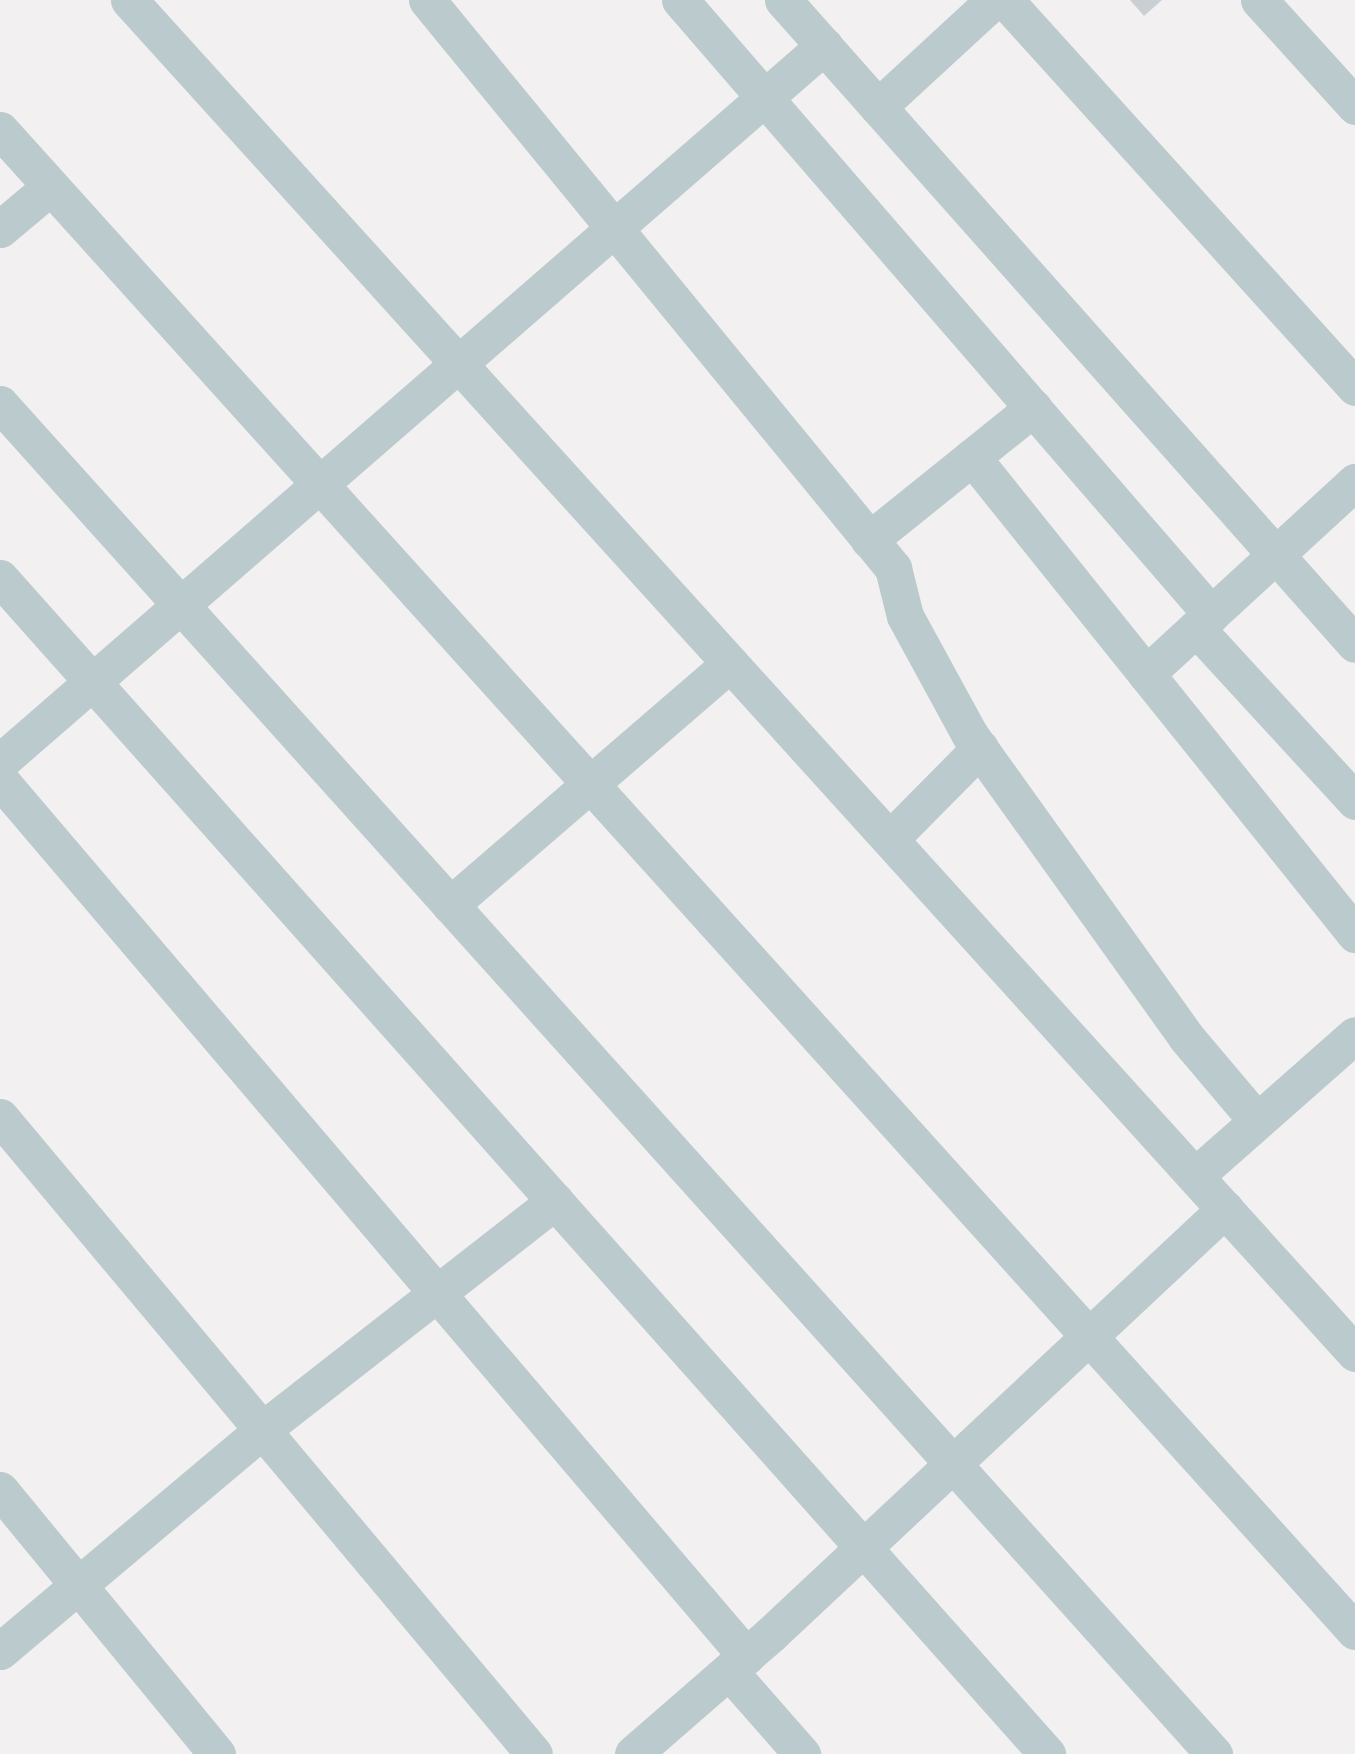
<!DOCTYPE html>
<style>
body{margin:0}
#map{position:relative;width:1355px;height:1754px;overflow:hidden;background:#f2f0f0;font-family:"Golos Text",sans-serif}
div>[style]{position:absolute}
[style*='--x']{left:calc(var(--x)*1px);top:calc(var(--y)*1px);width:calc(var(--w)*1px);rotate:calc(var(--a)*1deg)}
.building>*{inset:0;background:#cacfd3}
.street>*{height:37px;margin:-18.5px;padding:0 18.5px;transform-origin:18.5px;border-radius:18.5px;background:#bbcacd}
span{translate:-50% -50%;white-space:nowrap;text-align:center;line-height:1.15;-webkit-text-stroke:6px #fff;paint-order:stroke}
</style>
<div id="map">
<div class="building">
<div style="clip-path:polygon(1130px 0,1162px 0,1144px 16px)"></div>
</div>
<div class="street">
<div style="--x:129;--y:0;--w:1826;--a:47.82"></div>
<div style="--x:427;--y:0;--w:735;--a:50.63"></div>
<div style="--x:893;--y:568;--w:49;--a:76"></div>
<div style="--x:905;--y:616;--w:136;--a:61.4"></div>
<div style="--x:970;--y:735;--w:371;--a:54.4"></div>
<div style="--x:1186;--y:1037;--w:110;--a:49.8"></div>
<div style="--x:680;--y:0;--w:812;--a:49.15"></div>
<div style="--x:783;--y:0;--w:861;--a:48.39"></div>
<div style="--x:1005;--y:0;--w:522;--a:47.87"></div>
<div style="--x:1259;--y:0;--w:143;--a:47.8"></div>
<div style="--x:878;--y:107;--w:158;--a:-42.7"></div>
<div style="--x:0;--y:130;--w:2022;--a:47.93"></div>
<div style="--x:0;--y:229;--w:65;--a:-40"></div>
<div style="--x:0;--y:404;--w:1816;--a:48.04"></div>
<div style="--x:972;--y:457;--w:612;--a:51.24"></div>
<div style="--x:869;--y:540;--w:211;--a:-38.8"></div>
<div style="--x:0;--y:578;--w:1575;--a:48.32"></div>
<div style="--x:1196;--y:628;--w:235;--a:47.4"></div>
<div style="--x:1146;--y:674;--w:284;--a:-42.6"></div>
<div style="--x:0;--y:762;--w:1092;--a:-40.99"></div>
<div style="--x:0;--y:780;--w:1151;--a:49.58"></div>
<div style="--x:890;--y:839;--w:128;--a:-45.3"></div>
<div style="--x:450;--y:905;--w:370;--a:-40.8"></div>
<div style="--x:0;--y:1117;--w:831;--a:50.03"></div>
<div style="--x:1195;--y:1176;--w:213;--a:-41.4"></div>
<div style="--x:0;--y:1490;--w:342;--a:50.6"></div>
<div style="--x:0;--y:1651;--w:343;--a:-40.1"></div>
<div style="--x:262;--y:1430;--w:372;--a:-38"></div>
<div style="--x:729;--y:1671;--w:111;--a:48.7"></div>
<div style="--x:633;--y:1754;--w:183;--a:-41"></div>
<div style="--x:771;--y:1634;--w:622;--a:-43.11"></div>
</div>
</div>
